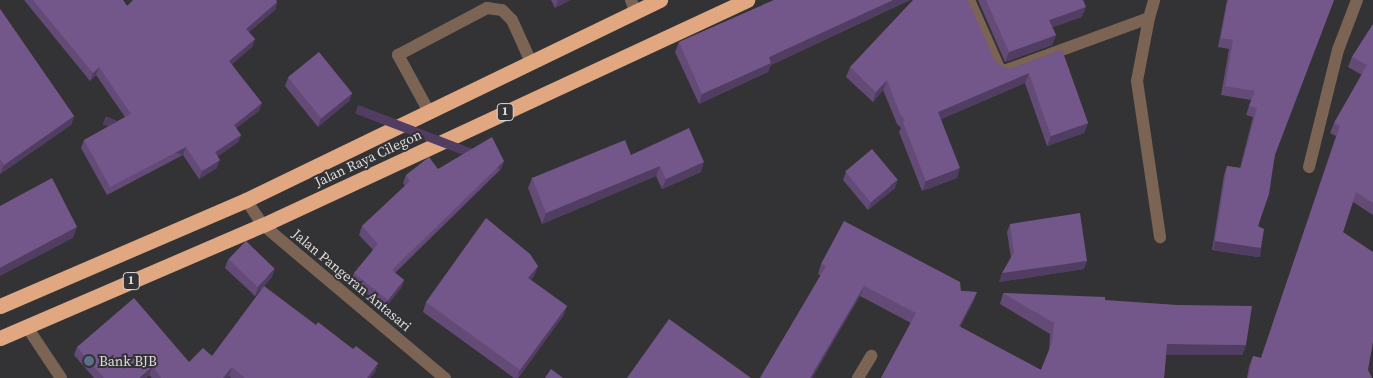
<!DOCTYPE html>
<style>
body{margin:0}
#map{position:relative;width:1373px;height:378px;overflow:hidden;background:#333234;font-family:"Source Serif 4",serif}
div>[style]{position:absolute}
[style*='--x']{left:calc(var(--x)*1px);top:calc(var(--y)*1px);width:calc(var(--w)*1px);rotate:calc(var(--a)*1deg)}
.minor>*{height:12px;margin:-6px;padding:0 6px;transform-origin:6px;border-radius:6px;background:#7c6455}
.highway>*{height:15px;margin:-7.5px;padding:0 7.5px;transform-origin:7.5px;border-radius:7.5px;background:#e1a781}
.wall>*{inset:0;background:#644b77}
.shaded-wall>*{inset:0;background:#513d61;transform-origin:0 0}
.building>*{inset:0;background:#74578a;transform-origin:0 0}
.dots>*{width:14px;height:14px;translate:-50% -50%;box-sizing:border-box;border:2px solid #333234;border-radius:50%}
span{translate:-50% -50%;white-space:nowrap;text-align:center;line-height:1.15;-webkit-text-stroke:4px #333234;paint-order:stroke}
.shield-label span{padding:1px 4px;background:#333234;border:1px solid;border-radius:4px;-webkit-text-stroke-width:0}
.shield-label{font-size:12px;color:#ddddde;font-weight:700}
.street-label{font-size:14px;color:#ddddde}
.poi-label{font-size:14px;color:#ddddde}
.left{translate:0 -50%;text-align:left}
</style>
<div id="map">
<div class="minor">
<div style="--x:631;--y:0;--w:12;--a:70"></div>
<div style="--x:969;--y:0;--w:74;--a:66.2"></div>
<div style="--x:999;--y:68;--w:6;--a:31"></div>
<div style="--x:1004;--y:71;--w:154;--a:-20.1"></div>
<div style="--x:1149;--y:18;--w:64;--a:100.8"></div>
<div style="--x:1137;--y:81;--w:158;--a:81.6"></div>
<div style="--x:1149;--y:18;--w:19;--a:-74"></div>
<div style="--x:428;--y:110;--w:63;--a:-118.6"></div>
<div style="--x:398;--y:55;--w:101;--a:-27.8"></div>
<div style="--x:487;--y:8;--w:15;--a:8"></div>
<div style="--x:502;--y:10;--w:14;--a:45"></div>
<div style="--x:512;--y:20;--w:46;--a:65.7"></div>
<div style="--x:1309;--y:167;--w:121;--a:-76.1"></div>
<div style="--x:1338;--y:50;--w:53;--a:-69.2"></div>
<div style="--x:246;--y:200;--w:30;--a:56"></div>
<div style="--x:263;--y:225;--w:238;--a:40.1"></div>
<div style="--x:27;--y:327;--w:61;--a:56.3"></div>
<div style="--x:858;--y:378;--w:26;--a:-59"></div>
</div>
<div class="highway">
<div style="--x:0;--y:306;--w:268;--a:-23.3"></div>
<div style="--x:246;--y:200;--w:460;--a:-25.8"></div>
<div style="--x:0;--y:338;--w:286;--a:-23.3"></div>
<div style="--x:263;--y:225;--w:534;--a:-24.93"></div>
</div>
<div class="wall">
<div style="clip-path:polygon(24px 0,123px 0,127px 6px,276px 0,277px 2px,275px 10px,249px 32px,255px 39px,252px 47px,232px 64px,259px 111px,236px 128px,241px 135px,238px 142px,218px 156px,217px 168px,199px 179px,183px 155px,107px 195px,81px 148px,84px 140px,125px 117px,96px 75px,90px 81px)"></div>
<div style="clip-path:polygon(551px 0,570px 0,555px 8px)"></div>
<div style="clip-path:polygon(774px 0,910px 0,771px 65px,768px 72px,699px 104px,675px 52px,679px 42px)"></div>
<div style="clip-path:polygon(978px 0,1083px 0,1082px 17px,1052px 27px,1056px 35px,1052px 45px,1005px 62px)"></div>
<div style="clip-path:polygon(1227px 0,1334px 0,1275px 155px,1258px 226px,1258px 257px,1212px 250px,1224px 175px,1227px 166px,1240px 168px,1253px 117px,1246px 115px,1251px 100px,1221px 95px,1229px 49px,1218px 47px)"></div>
<div style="clip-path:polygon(0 9px,74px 116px,71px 125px,0 174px)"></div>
<div style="clip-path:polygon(1373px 24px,1373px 215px,1353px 202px,1343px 232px,1368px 370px,1372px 378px,1247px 378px,1249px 366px,1253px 356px,1261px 358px,1336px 136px,1330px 133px,1334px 123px,1362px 75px,1348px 67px,1352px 57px)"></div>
<div style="clip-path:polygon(1062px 50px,1088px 123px,1084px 133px,1047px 146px,1025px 83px,941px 119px,957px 178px,922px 191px,899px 132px,901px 128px,897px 124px,883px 90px,873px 102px,846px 77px,850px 67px,995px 61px,1003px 68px,1010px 69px)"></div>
<div style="clip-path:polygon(288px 78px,352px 93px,349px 101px,318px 127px,285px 86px)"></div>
<div style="clip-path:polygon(631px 155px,701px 172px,662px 189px,656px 176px,542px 224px,528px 188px,532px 178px)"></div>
<div style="clip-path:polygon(504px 161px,501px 169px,395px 273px,404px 280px,401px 288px,385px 308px,351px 281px,354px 273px,373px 250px,359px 235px,362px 226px,405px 186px,403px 183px,406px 175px,438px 169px)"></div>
<div style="clip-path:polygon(846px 172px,895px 188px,868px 210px,843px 180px)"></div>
<div style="clip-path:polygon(1010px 224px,1084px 269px,999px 282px,1011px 258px,1007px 232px)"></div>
<div style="clip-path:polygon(228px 259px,272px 277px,255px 296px,225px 268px)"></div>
<div style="clip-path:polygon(821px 264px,961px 291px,977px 292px,973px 302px,960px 327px,1041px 370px,1049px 352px,1050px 334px,1000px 304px,1003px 293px,1105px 300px,1246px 345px,1242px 355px,1166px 355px,1164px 378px,881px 378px,911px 323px,860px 296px,812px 378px,760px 378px,821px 276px,818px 274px)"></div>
<div style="clip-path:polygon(538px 266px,534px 276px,531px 280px,567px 306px,563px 316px,518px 378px,514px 378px,423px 312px,426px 302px)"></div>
<div style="clip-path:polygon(316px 325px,353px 349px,378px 363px,375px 372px,370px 378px,231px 378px,229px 376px,228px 378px,152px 378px,149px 375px,146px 378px,94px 378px,74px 355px,77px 347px,189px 362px,212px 356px)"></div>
</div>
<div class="shaded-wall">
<div style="clip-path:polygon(558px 0,570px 0,555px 8px)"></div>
<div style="clip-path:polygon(893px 0,910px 0,771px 65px,768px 72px,699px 104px,702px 94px,769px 57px)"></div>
<div style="clip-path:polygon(277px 2px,275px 10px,243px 37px,246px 29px)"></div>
<div style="clip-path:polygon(1086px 7px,1082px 17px,1045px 30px,1049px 20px)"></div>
<div style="clip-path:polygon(1056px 35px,1052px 45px,1005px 62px,1009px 52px)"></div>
<div style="clip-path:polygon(255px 39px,252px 47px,227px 69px,229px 61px)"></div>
<div style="clip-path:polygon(99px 67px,96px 75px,90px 81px,93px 73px)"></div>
<div style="clip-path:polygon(1029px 73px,1025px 83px,935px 122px,938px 112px)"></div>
<div style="clip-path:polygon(887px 80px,883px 90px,873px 102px,876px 92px)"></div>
<div style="clip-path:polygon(352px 93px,349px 101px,318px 127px,321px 118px)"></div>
<div style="clip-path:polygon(262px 103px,259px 111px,231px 132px,234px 125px)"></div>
<div style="clip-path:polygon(74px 116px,71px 125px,0 174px,4px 165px)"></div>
<div style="clip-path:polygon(1088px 123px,1084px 133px,1047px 146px,1051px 136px)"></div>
<div style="clip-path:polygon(241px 135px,238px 142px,213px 160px,215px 152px)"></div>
<div style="left:186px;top:147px;width:9px;height:86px;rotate:111deg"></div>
<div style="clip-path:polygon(220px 160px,217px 168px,199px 179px,202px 171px)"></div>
<div style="left:504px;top:161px;width:9px;height:156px;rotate:111deg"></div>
<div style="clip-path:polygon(704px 162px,701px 172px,662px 189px,666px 179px)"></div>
<div style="clip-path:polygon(660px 166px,656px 176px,542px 224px,546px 213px)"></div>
<div style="clip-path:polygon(960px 168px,957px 178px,922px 191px,926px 181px)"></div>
<div style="clip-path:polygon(898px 180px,895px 188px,868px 210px,871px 202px)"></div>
<div style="clip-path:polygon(77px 227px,73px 238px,0 276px,0 268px)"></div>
<div style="left:1215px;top:241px;width:47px;height:9px;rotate:9deg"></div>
<div style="clip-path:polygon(1087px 261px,1084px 269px,999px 282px,1002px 273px)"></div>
<div style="clip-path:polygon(538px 266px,534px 276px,525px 288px,528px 278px)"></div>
<div style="clip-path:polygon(275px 269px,272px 277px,255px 296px,258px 287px)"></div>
<div style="clip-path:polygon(404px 280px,401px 288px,385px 308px,388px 300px)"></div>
<div style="clip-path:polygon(864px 286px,860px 296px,812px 378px,810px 378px)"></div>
<div style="clip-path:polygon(977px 292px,973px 302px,955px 337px,959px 326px)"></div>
<div style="clip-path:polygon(567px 306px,563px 316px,517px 378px,520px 370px)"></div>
<div style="clip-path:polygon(1167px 344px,1246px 345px,1242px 355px,1163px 355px)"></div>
<div style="clip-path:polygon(378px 363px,375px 372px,370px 378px,367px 378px)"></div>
<div style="clip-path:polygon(153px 366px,149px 375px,146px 378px,139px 378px)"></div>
<div style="clip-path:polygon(232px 367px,229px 376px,228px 378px,223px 378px)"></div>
</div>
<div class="building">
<div style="clip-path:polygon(33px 0,123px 0,127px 6px,133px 0,276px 0,277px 2px,246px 29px,255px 39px,229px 61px,262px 103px,234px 125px,241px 135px,215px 152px,220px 160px,202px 171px,186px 147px,110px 187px,84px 140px,131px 114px,99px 67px,93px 73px)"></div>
<div style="clip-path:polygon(774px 0,893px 0,769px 57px,771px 63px,702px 94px,679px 42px)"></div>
<div style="clip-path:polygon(913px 0,968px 0,995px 61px,1003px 68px,1010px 69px,1062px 50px,1088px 123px,1051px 136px,1029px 73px,938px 112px,960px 168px,926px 181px,903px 122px,905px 120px,900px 114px,887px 80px,876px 92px,850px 67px)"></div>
<div style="clip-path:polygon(986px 0,1083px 0,1086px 7px,1049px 20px,1056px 35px,1009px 52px)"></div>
<div style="clip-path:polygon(1228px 0,1334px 0,1275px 154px,1269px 194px,1258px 226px,1264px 229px,1261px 248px,1215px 241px,1227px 166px,1241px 168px,1257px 108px,1249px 106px,1255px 91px,1225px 86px,1233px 40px,1221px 38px)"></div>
<div style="clip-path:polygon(0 9px,74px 116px,4px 165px,0 159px)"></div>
<div style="clip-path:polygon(1373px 24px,1373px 203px,1356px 192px,1343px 232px,1373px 252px,1373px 342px,1368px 370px,1372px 378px,1248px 378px,1253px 356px,1261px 358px,1340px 126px,1334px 123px,1367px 65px,1352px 57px)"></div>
<div style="left:319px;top:52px;width:53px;height:40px;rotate:51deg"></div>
<div style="clip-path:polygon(689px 128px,704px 162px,666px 179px,660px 166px,546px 213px,532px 178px,625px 140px,631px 155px)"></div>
<div style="clip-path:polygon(492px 137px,504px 161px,392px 270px,404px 280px,388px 300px,354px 273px,378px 244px,362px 226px,410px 181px,406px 175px,429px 157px,438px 169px)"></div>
<div style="left:872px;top:149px;width:40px;height:35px;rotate:50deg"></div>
<div style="clip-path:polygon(52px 178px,77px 227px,0 268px,0 206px)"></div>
<div style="clip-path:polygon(1080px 213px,1087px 261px,1002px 273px,1014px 252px,1010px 224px)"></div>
<div style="clip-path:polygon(486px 218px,530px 254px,538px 266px,528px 278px,567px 306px,520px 370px,426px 302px)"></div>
<div style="clip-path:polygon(844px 221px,960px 282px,961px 291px,977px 292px,959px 326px,1041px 370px,1052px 342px,1054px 323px,1003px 293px,1105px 297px,1105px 300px,1177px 305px,1252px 306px,1246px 345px,1167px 344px,1164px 378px,881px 378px,916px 313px,864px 286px,810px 378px,760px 378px,826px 266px,821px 264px)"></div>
<div style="left:246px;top:241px;width:40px;height:25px;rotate:44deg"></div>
<div style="clip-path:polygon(264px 286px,316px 325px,318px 322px,353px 349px,356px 346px,378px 363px,367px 378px,245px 378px,232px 367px,223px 378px,161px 378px,153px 366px,139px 378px,104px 378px,77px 347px,134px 298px,189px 362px,203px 348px,212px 356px)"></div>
<div style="clip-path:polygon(669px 319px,751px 378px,627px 378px)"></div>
<div style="clip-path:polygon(551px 369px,563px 378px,545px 378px)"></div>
</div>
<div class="dots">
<div style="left:89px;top:361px;background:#5c6f8a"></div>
</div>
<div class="shield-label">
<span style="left:505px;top:112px">1</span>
<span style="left:131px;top:281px">1</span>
</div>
<div class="street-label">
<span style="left:368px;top:158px;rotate:-25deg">Jalan Raya Cilegon</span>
<span style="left:352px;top:280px;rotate:40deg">Jalan Pangeran Antasari</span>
</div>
<div class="poi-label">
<span class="left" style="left:99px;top:361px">Bank BJB</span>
</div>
</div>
